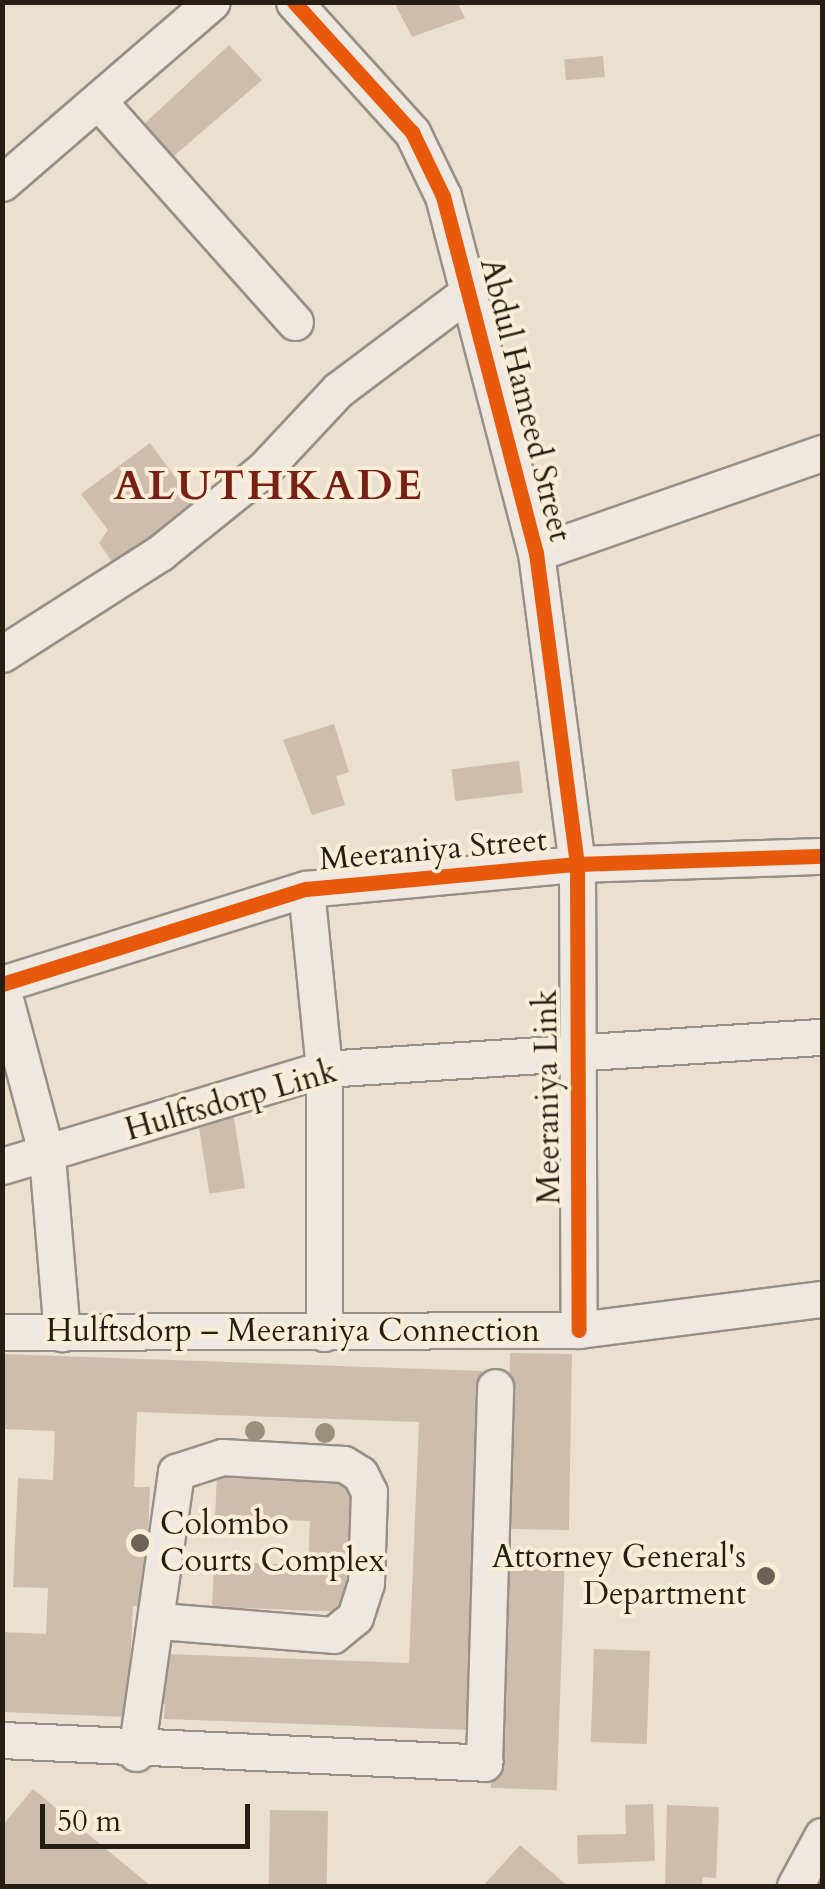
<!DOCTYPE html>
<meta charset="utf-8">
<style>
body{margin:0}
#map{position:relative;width:825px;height:1889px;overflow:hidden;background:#ebe0cf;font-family:Cardo,serif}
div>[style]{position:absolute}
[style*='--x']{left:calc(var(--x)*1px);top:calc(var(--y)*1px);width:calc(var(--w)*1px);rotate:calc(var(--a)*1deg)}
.building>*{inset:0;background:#cebcad;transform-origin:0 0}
.roads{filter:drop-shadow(2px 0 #979085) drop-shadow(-2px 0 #979085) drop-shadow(0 2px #979085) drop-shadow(0 -2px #979085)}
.minor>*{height:35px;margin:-17.5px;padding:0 17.5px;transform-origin:17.5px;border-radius:17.5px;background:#eee8e0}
.cycleway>*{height:15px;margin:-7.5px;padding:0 7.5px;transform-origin:7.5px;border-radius:7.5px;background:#e8590c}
.trees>*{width:20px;height:20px;margin:-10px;border-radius:50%;background:#98917d}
.dots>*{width:28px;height:28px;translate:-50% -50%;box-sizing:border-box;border:5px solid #faedd8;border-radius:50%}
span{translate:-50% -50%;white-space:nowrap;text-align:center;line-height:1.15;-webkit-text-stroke:8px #faedd8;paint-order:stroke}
.street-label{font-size:32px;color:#271e13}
.poi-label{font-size:32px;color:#271e13}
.left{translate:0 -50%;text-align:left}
.right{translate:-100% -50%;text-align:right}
.district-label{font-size:42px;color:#7a1f14;font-weight:700;letter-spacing:2.5px}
.frame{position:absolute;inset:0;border:5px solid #271e13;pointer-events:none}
.scale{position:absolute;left:40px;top:1804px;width:210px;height:45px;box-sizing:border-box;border:5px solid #271e13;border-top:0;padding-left:12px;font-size:30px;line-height:35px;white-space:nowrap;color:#271e13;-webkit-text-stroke:8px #faedd8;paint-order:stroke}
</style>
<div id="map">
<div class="building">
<div style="clip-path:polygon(394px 2px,457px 2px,465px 18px,412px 37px)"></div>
<div style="clip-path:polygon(229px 45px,262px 80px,168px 161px,143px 125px)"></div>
<div style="left:603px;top:56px;width:21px;height:39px;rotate:85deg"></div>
<div style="clip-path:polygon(150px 443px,199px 510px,118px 570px,99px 543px,108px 530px,81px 494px)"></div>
<div style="clip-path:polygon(334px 724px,349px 772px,336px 776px,345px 805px,312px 815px,283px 740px)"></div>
<div style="left:519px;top:761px;width:32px;height:68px;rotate:83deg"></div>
<div style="left:233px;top:1112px;width:77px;height:36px;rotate:81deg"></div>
<div style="left:510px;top:1353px;width:62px;height:176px;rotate:1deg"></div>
<div style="clip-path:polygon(evenodd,2px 1354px,482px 1371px,467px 1730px,164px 1719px,165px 1704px,129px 1703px,128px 1717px,2px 1712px,2px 1632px,46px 1634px,48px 1588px,13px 1587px,18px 1478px,53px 1480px,55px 1431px,2px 1429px,2px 1354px,137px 1412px,419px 1422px,409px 1663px,167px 1654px,166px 1668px,130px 1667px,133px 1606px,145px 1607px,150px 1487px,134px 1487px,137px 1412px)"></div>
<div style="clip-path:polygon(217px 1475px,354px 1481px,347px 1612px,212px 1607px,214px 1562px,308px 1565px,310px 1521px,215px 1517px)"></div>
<div style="left:499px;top:1554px;width:66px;height:234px;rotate:2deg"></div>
<div style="left:594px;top:1649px;width:56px;height:93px;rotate:2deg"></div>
<div style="clip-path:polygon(33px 1789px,151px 1886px,2px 1886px,2px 1826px)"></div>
<div style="clip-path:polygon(653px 1804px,655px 1861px,578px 1864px,577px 1835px,626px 1834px,625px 1805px)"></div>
<div style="clip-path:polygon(667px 1805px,719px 1807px,716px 1878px,703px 1877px,702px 1886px,665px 1886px)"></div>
<div style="left:270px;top:1810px;width:58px;height:75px;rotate:1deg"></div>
<div style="clip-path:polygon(520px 1845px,568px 1886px,483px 1886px)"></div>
</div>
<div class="roads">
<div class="minor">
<div style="--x:294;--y:2;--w:176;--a:47.8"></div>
<div style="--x:412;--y:132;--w:71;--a:64.2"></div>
<div style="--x:443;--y:196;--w:369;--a:75.4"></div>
<div style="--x:536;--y:553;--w:314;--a:82.5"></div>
<div style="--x:577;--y:864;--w:466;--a:89.8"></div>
<div style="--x:98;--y:101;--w:296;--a:48.3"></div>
<div style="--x:2;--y:183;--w:277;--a:-40.8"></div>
<div style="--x:536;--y:553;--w:303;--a:-19.3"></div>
<div style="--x:2;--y:654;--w:188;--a:-32.6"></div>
<div style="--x:160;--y:553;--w:134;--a:-38.9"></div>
<div style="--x:264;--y:469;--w:108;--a:-46.9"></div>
<div style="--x:338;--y:390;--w:166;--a:-36.9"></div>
<div style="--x:306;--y:889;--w:181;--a:84.3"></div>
<div style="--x:324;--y:1069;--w:264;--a:90"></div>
<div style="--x:2;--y:984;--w:318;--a:-17.4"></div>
<div style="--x:306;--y:889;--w:272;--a:-5.3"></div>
<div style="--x:577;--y:864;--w:245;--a:-1.9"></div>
<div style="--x:2;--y:988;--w:174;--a:75"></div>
<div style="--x:47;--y:1156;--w:178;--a:85.2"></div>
<div style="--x:2;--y:1166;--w:336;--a:-16.8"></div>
<div style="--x:324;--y:1069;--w:499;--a:-3.7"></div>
<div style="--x:2;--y:1332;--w:577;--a:-0.2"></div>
<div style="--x:579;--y:1330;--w:245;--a:-7.3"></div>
<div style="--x:2;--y:1740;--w:483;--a:2.7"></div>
<div style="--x:484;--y:1763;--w:376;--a:-88.3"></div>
<div style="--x:136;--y:1753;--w:284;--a:-81.9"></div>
<div style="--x:176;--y:1472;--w:48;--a:-18.1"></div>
<div style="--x:222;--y:1457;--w:122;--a:3.3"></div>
<div style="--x:344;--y:1464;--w:19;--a:32"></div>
<div style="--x:360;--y:1474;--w:20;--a:63"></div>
<div style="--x:369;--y:1492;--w:91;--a:91.9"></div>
<div style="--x:366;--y:1583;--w:36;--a:108"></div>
<div style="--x:355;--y:1617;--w:28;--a:141"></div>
<div style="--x:333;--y:1635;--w:175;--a:-175.4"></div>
<div style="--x:795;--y:1886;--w:57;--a:-61.6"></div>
</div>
</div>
<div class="cycleway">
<div style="--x:294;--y:2;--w:176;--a:47.8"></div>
<div style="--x:412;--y:132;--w:71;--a:64.2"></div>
<div style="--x:443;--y:196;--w:369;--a:75.4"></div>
<div style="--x:536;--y:553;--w:314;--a:82.5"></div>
<div style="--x:577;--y:864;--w:466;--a:89.8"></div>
<div style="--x:2;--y:984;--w:318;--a:-17.4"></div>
<div style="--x:306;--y:889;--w:272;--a:-5.3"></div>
<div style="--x:577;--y:864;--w:245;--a:-1.9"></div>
</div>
<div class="trees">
<div style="left:255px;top:1431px"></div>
<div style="left:325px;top:1433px"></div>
</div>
<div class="dots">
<div style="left:140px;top:1543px;background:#6c6255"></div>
<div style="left:766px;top:1576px;background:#6c6255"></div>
</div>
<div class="street-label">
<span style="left:525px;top:400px;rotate:76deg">Abdul Hameed Street</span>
<span style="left:433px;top:850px;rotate:-5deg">Meeraniya Street</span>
<span style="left:548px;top:1097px;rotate:-91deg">Meeraniya Link</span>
<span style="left:231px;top:1101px;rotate:-16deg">Hulftsdorp Link</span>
<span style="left:293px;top:1331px">Hulftsdorp – Meeraniya Connection</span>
</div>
<div class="poi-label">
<span class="left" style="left:160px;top:1543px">Colombo<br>Courts Complex</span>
<span class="right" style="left:746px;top:1576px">Attorney General's<br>Department</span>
</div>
<div class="district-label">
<span style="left:269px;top:486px">ALUTHKADE</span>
</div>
<div class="frame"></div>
<div class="scale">50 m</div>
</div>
